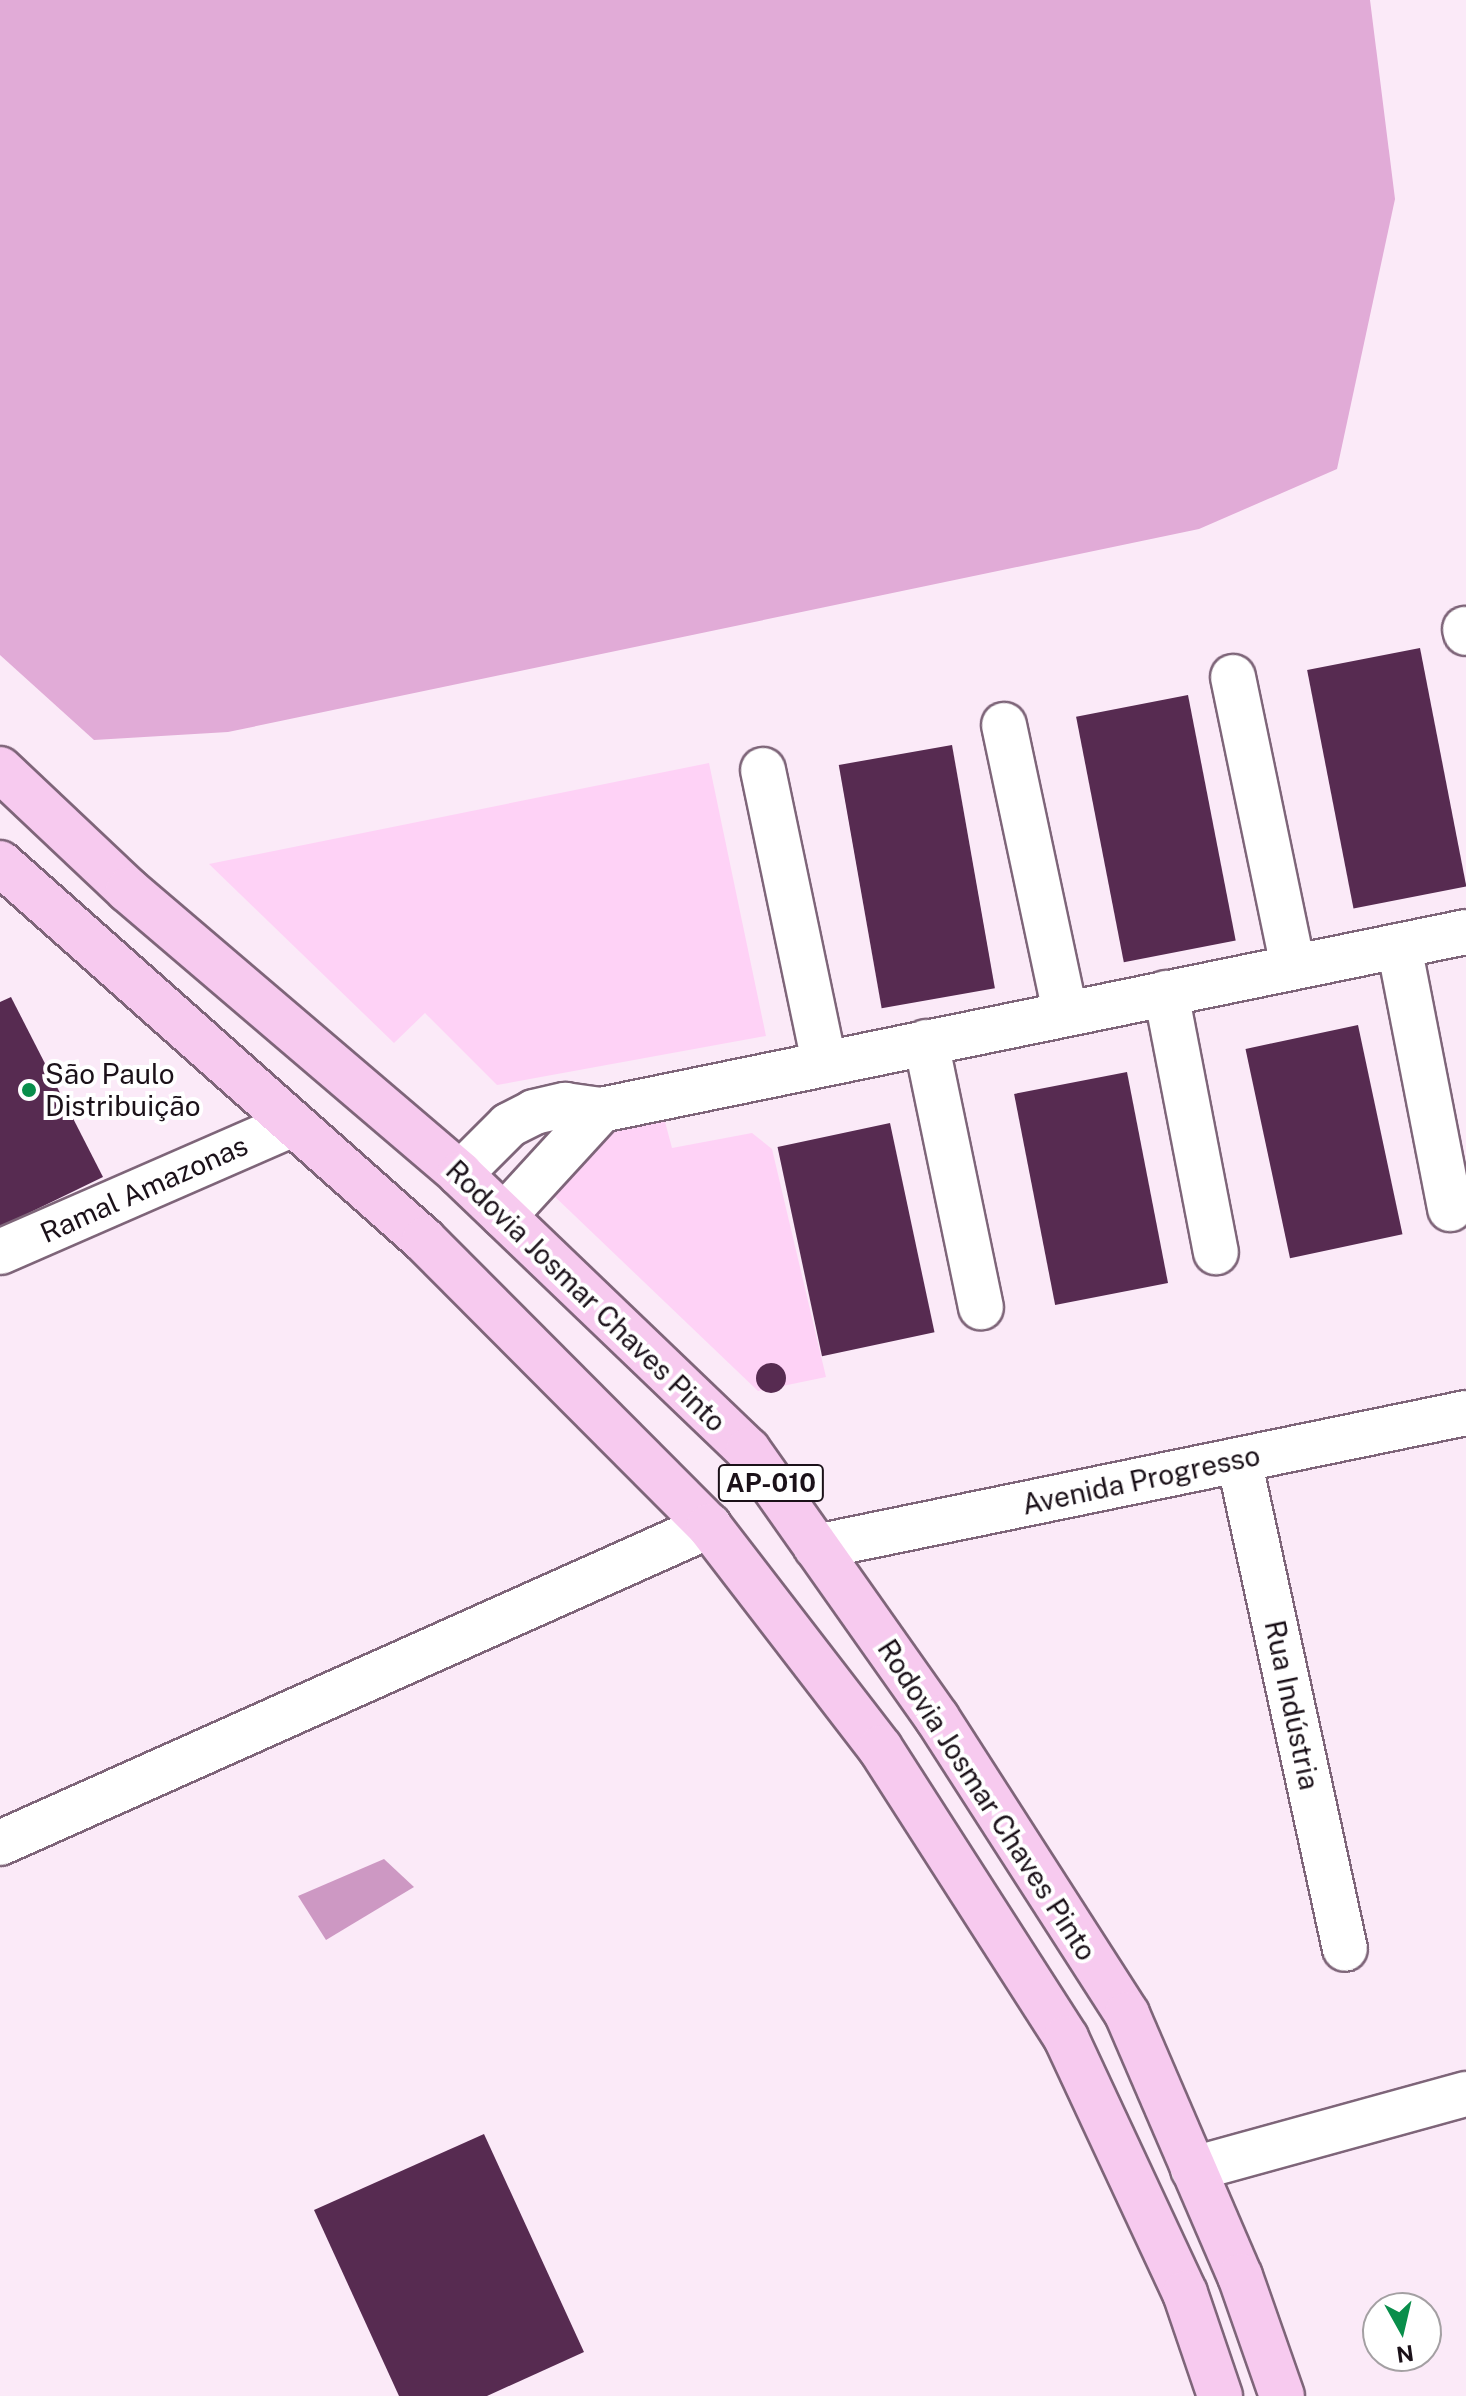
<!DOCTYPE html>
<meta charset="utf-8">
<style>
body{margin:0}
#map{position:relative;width:1466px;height:2396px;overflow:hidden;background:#fbeaf8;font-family:"Public Sans",sans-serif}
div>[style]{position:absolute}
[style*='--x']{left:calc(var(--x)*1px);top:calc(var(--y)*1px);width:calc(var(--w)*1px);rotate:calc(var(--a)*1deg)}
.green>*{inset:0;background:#fed2f6}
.forest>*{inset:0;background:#e1abd7}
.water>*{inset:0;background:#cd98c3}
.building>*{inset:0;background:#572b51;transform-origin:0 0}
.round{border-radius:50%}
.roads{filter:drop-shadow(2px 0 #7e6579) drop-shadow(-2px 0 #7e6579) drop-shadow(0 2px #7e6579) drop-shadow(0 -2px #7e6579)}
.minor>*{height:44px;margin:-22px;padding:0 22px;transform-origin:22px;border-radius:22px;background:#fff}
.major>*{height:44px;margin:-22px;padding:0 22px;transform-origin:22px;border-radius:22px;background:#f7caef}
.dots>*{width:22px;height:22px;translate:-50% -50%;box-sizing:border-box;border:4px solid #fff;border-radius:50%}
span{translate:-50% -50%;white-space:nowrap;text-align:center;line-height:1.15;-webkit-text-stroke:8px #fff;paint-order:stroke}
.shield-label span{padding:2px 6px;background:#fff;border:2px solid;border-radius:6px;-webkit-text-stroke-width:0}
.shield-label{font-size:26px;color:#1b1119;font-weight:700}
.poi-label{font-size:28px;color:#1b1119}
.left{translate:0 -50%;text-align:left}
.street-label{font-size:28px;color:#1b1119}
.north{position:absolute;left:1362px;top:2292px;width:80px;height:80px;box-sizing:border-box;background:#fff;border:2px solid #a4a0a3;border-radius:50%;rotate:172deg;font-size:22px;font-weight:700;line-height:32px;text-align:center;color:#1b1119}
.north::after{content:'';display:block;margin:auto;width:28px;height:36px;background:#098e4b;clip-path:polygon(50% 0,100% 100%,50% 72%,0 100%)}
</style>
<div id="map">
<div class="green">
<div style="clip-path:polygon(709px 763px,766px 1036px,497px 1085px,425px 1013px,394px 1043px,209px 864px)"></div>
<div style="clip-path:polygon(664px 1118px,672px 1148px,752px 1133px,772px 1149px,826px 1377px,758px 1391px,551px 1193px,601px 1132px)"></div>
</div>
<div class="forest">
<div style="clip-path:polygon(0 0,1370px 0,1395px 199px,1337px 469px,1199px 529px,228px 732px,94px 740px,0 655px)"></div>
</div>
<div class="water">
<div style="clip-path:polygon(384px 1859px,414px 1887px,326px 1940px,298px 1896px)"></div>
</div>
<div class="building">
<div style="left:1420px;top:648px;width:243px;height:115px;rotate:79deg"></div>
<div style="left:1188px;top:695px;width:250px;height:114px;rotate:79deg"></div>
<div style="left:952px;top:745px;width:247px;height:115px;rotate:80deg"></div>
<div style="clip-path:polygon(11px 997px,103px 1177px,0 1227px,0 1002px)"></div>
<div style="left:1358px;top:1025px;width:214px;height:115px;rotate:78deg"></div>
<div style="left:1127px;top:1072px;width:215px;height:115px;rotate:79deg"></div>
<div style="left:890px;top:1123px;width:214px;height:115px;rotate:78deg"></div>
<div class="round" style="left:756px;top:1363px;width:30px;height:30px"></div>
<div style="clip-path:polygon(484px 2134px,584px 2352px,487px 2396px,399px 2396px,314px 2210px)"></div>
</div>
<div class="roads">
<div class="minor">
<div style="--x:1465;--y:629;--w:4;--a:76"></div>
<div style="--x:1233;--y:677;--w:296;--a:78.3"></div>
<div style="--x:1004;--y:725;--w:294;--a:78"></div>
<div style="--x:763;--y:770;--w:299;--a:78.2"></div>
<div style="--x:1399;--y:946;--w:268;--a:79"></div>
<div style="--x:1166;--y:993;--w:264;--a:79.1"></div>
<div style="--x:926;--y:1042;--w:271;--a:78.3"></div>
<div style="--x:460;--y:1174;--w:69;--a:-45"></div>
<div style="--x:509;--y:1125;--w:28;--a:-27"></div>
<div style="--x:534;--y:1112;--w:32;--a:-13"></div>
<div style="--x:565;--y:1105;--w:36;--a:8"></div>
<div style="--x:601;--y:1110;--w:883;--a:-11.63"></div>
<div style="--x:504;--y:1216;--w:144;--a:-47.5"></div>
<div style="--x:0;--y:1252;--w:314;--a:-23.6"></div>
<div style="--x:1239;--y:1460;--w:500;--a:77.77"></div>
<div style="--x:816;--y:1547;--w:664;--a:-11.65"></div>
<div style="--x:0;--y:1843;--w:777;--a:-24.09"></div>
<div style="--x:1193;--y:2169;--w:283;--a:-15.4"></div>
</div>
<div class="major">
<div style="--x:0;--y:769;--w:176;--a:43.4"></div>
<div style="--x:128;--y:890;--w:437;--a:40.5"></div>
<div style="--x:460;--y:1174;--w:399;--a:43.8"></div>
<div style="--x:748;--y:1450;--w:328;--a:54.8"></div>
<div style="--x:937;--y:1718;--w:352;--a:57.3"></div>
<div style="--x:1127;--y:2014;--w:285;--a:66.7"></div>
<div style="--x:1240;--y:2276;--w:127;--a:70.7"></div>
<div style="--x:0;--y:863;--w:567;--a:41.64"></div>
<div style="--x:424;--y:1240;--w:404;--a:45.1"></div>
<div style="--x:709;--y:1526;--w:280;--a:52.4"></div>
<div style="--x:880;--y:1748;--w:345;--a:57.3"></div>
<div style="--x:1066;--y:2038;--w:281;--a:65"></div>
<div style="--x:1185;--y:2293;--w:109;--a:71.2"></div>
</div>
</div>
<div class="dots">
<div style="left:29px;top:1090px;background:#098e4b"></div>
</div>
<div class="shield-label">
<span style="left:771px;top:1483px">AP-010</span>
</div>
<div class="poi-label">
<span class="left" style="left:45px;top:1090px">São Paulo<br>Distribuição</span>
</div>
<div class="street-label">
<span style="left:144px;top:1189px;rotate:-24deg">Ramal Amazonas</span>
<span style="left:586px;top:1296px;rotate:44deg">Rodovia Josmar Chaves Pinto</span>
<span style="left:1141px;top:1480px;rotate:-12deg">Avenida Progresso</span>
<span style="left:1292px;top:1705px;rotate:78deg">Rua Indústria</span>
<span style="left:987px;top:1800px;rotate:57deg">Rodovia Josmar Chaves Pinto</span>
</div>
<div class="north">N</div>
</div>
